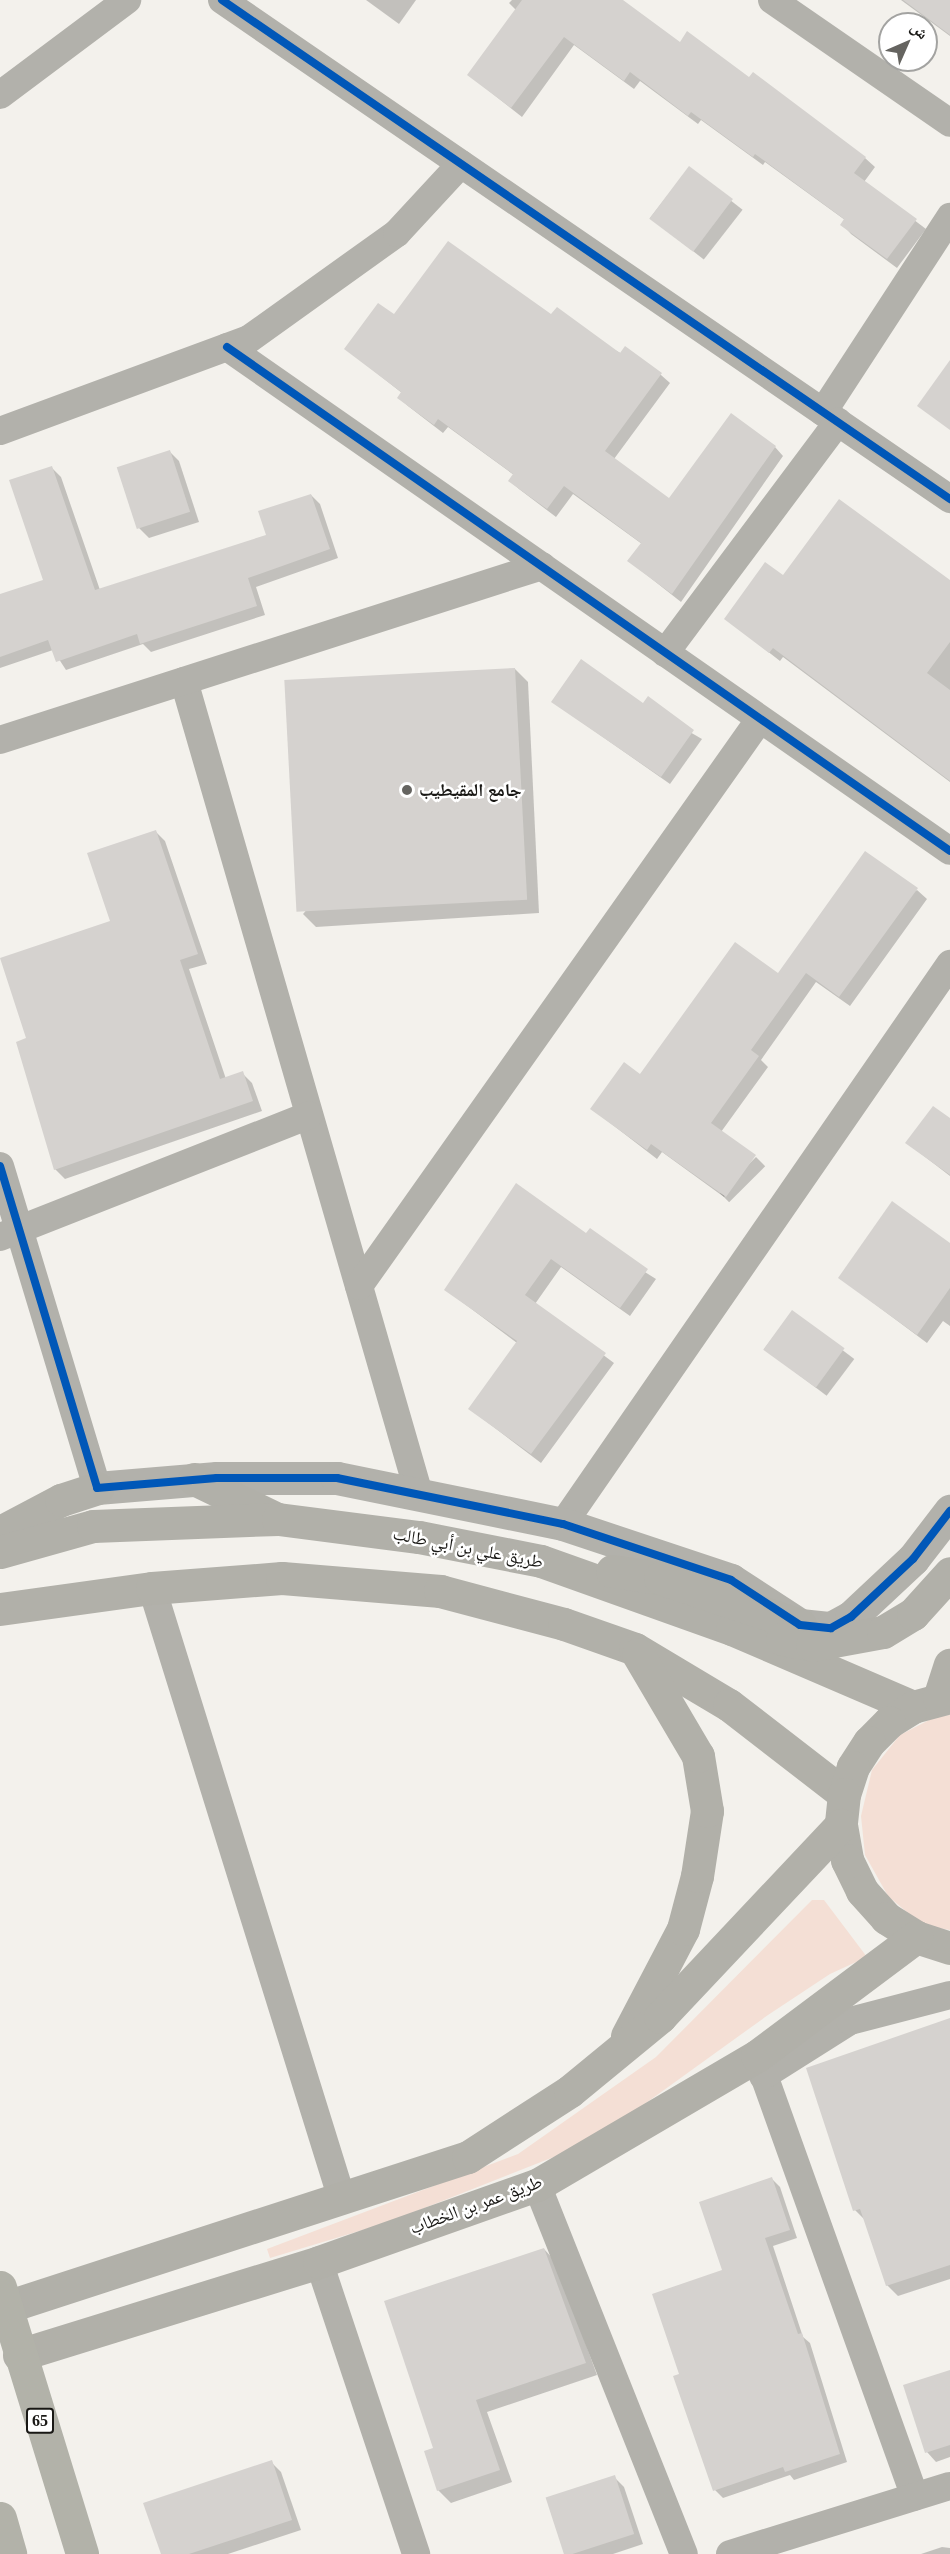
<!DOCTYPE html>
<meta charset="utf-8">
<style>
body{margin:0}
#map{position:relative;width:950px;height:2554px;overflow:hidden;background:#f3f1ec;font-family:"Times New Roman","Noto Naskh Arabic",serif}
div>[style]{position:absolute}
[style*='--x']{left:calc(var(--x)*1px);top:calc(var(--y)*1px);width:calc(var(--w)*1px);rotate:calc(var(--a)*1deg)}
.green>*{inset:0;background:#f4dfd5}
.shadow>*{inset:0;background:#0003;transform-origin:0 0}
.building>*{inset:0;background:#d5d2cf;transform-origin:0 0}
.minor>*{height:28px;margin:-14px;padding:0 14px;transform-origin:14px;border-radius:14px;background:#b2b1ab}
.tertiary>*{height:33px;margin:-16.5px;padding:0 16.5px;transform-origin:16.5px;border-radius:16.5px;background:#b2b1ab}
.secondary>*{height:33px;margin:-16.5px;padding:0 16.5px;transform-origin:16.5px;border-radius:16.5px;background:#b1b0a9}
.trunk>*{height:33px;margin:-16.5px;padding:0 16.5px;transform-origin:16.5px;border-radius:16.5px;background:#b2b2a9}
.cycleway>*{height:8px;margin:-4px;padding:0 4px;transform-origin:4px;border-radius:4px;background:#0057b8}
.dots>*{width:16px;height:16px;translate:-50% -50%;box-sizing:border-box;border:3px solid #fff;border-radius:50%}
span{translate:-50% -50%;white-space:nowrap;text-align:center;line-height:1.15;-webkit-text-stroke:5px #fff;paint-order:stroke}
.shield-label span{padding:2px 4px;background:#fff;border:2px solid;border-radius:4px;-webkit-text-stroke-width:0}
.shield-label{font-size:16px;color:#191815;font-weight:700}
.poi-label{font-size:18px;color:#191815;font-weight:700}
.left{translate:0 -50%;text-align:left}
.street-label{font-size:18px;color:#191815}
.north{position:absolute;left:878px;top:12px;width:60px;height:60px;box-sizing:border-box;background:#fff;border:2px solid #a3a3a1;border-radius:50%;rotate:45deg;font-size:16px;font-weight:700;line-height:24px;text-align:center;color:#191815}
.north::after{content:'';display:block;margin:auto;width:21px;height:27px;background:#656460;clip-path:polygon(50% 0,100% 100%,50% 72%,0 100%)}
</style>
<div id="map">
<div class="green">
<div style="clip-path:polygon(950px 1715px,950px 1930px,922px 1925px,888px 1896px,865px 1855px,861px 1816px,872px 1770px,900px 1735px,935px 1717px)"></div>
<div style="clip-path:polygon(812px 1900px,824px 1900px,867px 1957px,830px 1974px,768px 2015px,621px 2121px,574px 2149px,389px 2222px,270px 2258px,267px 2249px,518px 2154px,656px 2057px)"></div>
</div>
<div class="shadow">
<div style="clip-path:polygon(366px 0,416px 0,399px 24px)"></div>
<div style="clip-path:polygon(512px 0,621px 0,680px 44px,750px 79px,865px 158px,875px 167px,864px 182px,926px 229px,897px 268px,851px 234px,842px 224px,845px 220px,765px 162px,763px 165px,701px 120px,698px 124px,640px 81px,634px 89px,574px 45px,522px 117px,469px 75px,516px 10px,509px 3px)"></div>
<div style="clip-path:polygon(901px 0,950px 0,950px 36px)"></div>
<div style="left:689px;top:168px;width:68px;height:63px;rotate:38deg"></div>
<div style="clip-path:polygon(552px 316px,661px 375px,670px 383px,614px 459px,670px 500px,775px 447px,783px 456px,681px 602px,629px 561px,642px 544px,573px 494px,556px 517px,519px 489px,510px 481px,514px 475px,448px 427px,443px 433px,408px 406px,399px 398px,402px 393px,346px 349px,394px 317px)"></div>
<div style="clip-path:polygon(169px 451px,179px 461px,199px 522px,149px 538px,139px 528px)"></div>
<div style="clip-path:polygon(52px 468px,61px 477px,100px 590px,268px 536px,311px 495px,320px 504px,338px 558px,256px 587px,265px 615px,151px 652px,143px 644px,66px 670px,53px 650px,0 668px,0 596px,45px 581px)"></div>
<div style="clip-path:polygon(783px 578px,950px 584px,950px 782px,783px 657px,780px 661px,726px 619px)"></div>
<div style="clip-path:polygon(515px 669px,528px 682px,539px 913px,316px 927px,303px 914px)"></div>
<div style="clip-path:polygon(553px 702px,643px 705px,702px 739px,670px 784px)"></div>
<div style="clip-path:polygon(155px 831px,165px 841px,207px 964px,189px 969px,226px 1079px,242px 1073px,252px 1083px,262px 1111px,65px 1179px,55px 1169px,28px 1039px,112px 922px)"></div>
<div style="clip-path:polygon(917px 890px,927px 899px,850px 1006px,816px 982px,761px 1060px,768px 1067px,721px 1132px,754px 1156px,724px 1197px,662px 1152px,657px 1159px,592px 1109px,778px 975px)"></div>
<div style="clip-path:polygon(950px 1120px,950px 1176px,907px 1143px)"></div>
<div style="left:756px;top:1157px;width:13px;height:51px;rotate:45deg"></div>
<div style="clip-path:polygon(586px 1235px,656px 1279px,630px 1316px,561px 1267px,535px 1304px,614px 1363px,541px 1463px,470px 1409px,517px 1343px,446px 1290px)"></div>
<div style="clip-path:polygon(950px 1245px,950px 1326px,943px 1321px,927px 1343px,840px 1278px)"></div>
<div style="left:792px;top:1312px;width:78px;height:46px;rotate:37deg"></div>
<div style="clip-path:polygon(950px 2020px,950px 2279px,898px 2296px,887px 2285px,865px 2220px,855px 2210px)"></div>
<div style="clip-path:polygon(772px 2179px,780px 2187px,797px 2238px,773px 2246px,803px 2337px,810px 2343px,847px 2462px,794px 2480px,790px 2475px,723px 2498px,715px 2490px,681px 2375px,724px 2271px)"></div>
<div style="clip-path:polygon(544px 2249px,556px 2262px,597px 2375px,487px 2412px,512px 2482px,451px 2503px,438px 2490px,435px 2449px)"></div>
<div style="clip-path:polygon(950px 2371px,950px 2457px,936px 2462px,927px 2452px)"></div>
<div style="clip-path:polygon(271px 2462px,281px 2472px,301px 2530px,228px 2554px,162px 2554px)"></div>
<div style="clip-path:polygon(614px 2477px,624px 2487px,643px 2544px,613px 2554px,567px 2554px,548px 2499px)"></div>
<div style="clip-path:polygon(942px 2547px,950px 2548px,950px 2554px,921px 2554px)"></div>
</div>
<div class="building">
<div style="clip-path:polygon(522px 0,623px 0,680px 42px,687px 31px,749px 77px,753px 72px,866px 157px,854px 173px,917px 219px,887px 259px,840px 225px,844px 219px,755px 154px,753px 157px,691px 112px,688px 116px,630px 72px,624px 81px,564px 37px,511px 108px,467px 75px)"></div>
<div style="clip-path:polygon(903px 0,950px 0,950px 35px)"></div>
<div style="left:689px;top:166px;width:55px;height:66px;rotate:37deg"></div>
<div style="clip-path:polygon(448px 241px,551px 314px,557px 307px,620px 353px,625px 346px,662px 373px,605px 451px,669px 498px,731px 413px,776px 446px,672px 594px,627px 561px,641px 543px,564px 486px,547px 509px,508px 481px,513px 474px,438px 419px,434px 425px,397px 398px,401px 392px,344px 349px,378px 303px,394px 314px)"></div>
<div style="clip-path:polygon(950px 360px,950px 430px,917px 406px)"></div>
<div style="left:170px;top:450px;width:65px;height:56px;rotate:72deg"></div>
<div style="clip-path:polygon(52px 466px,95px 590px,266px 535px,258px 511px,311px 494px,330px 549px,248px 578px,257px 606px,208px 622px,140px 644px,137px 634px,56px 662px,48px 640px,0 657px,0 594px,43px 580px,9px 480px)"></div>
<div style="clip-path:polygon(839px 499px,950px 580px,950px 642px,927px 673px,950px 690px,950px 781px,773px 648px,769px 653px,724px 619px,765px 562px,783px 575px)"></div>
<div style="clip-path:polygon(581px 659px,643px 703px,648px 696px,694px 730px,661px 777px,551px 702px)"></div>
<div style="left:515px;top:668px;width:232px;height:231px;rotate:87deg"></div>
<div style="clip-path:polygon(156px 830px,198px 954px,180px 960px,220px 1079px,243px 1071px,253px 1101px,54px 1170px,16px 1042px,26px 1038px,0 958px,110px 921px,87px 853px)"></div>
<div style="clip-path:polygon(865px 851px,918px 888px,839px 997px,806px 973px,751px 1050px,759px 1056px,711px 1123px,756px 1155px,726px 1197px,651px 1144px,647px 1150px,590px 1109px,624px 1062px,640px 1074px,735px 942px,778px 973px)"></div>
<div style="clip-path:polygon(933px 1106px,950px 1118px,950px 1175px,905px 1143px)"></div>
<div style="clip-path:polygon(516px 1183px,586px 1233px,590px 1228px,648px 1269px,620px 1308px,551px 1259px,525px 1295px,606px 1353px,531px 1454px,468px 1409px,517px 1341px,444px 1290px)"></div>
<div style="clip-path:polygon(892px 1201px,950px 1243px,950px 1288px,917px 1335px,838px 1278px)"></div>
<div style="left:792px;top:1310px;width:65px;height:49px;rotate:36deg"></div>
<div style="clip-path:polygon(950px 2018px,950px 2265px,886px 2286px,860px 2209px,853px 2211px,806px 2068px)"></div>
<div style="clip-path:polygon(772px 2177px,790px 2230px,765px 2238px,798px 2334px,802px 2333px,840px 2454px,785px 2472px,783px 2467px,713px 2491px,673px 2376px,679px 2374px,652px 2294px,722px 2270px,699px 2202px)"></div>
<div style="clip-path:polygon(544px 2248px,586px 2363px,476px 2400px,500px 2470px,437px 2491px,424px 2451px,433px 2448px,384px 2301px)"></div>
<div style="clip-path:polygon(950px 2370px,950px 2445px,925px 2453px,903px 2385px)"></div>
<div style="clip-path:polygon(272px 2460px,292px 2520px,189px 2554px,161px 2554px,143px 2503px)"></div>
<div style="left:615px;top:2475px;width:62px;height:73px;rotate:72deg"></div>
</div>
<div class="minor">
<div style="--x:222;--y:0;--w:883;--a:34.43"></div>
<div style="--x:772;--y:0;--w:216;--a:34.6"></div>
<div style="--x:0;--y:95;--w:159;--a:-36.8"></div>
<div style="--x:227;--y:347;--w:881;--a:34.88"></div>
<div style="--x:823;--y:412;--w:233;--a:-56.9"></div>
<div style="--x:0;--y:431;--w:265;--a:-20.3"></div>
<div style="--x:249;--y:339;--w:182;--a:-35.6"></div>
<div style="--x:397;--y:233;--w:94;--a:-47.2"></div>
<div style="--x:665;--y:653;--w:289;--a:-53.2"></div>
<div style="--x:184;--y:681;--w:846;--a:73.88"></div>
<div style="--x:0;--y:740;--w:569;--a:-17.8"></div>
<div style="--x:0;--y:1166;--w:336;--a:73.2"></div>
<div style="--x:0;--y:1237;--w:332;--a:-21.5"></div>
<div style="--x:359;--y:1286;--w:694;--a:-54.73"></div>
<div style="--x:563;--y:1524;--w:681;--a:-55.35"></div>
<div style="--x:152;--y:1588;--w:640;--a:72.73"></div>
<div style="--x:757;--y:2056;--w:468;--a:70.3"></div>
<div style="--x:763;--y:2076;--w:103;--a:-32.3"></div>
<div style="--x:850;--y:2021;--w:103;--a:-14.6"></div>
<div style="--x:537;--y:2185;--w:397;--a:68.3"></div>
<div style="--x:319;--y:2262;--w:308;--a:71.6"></div>
<div style="--x:730;--y:2554;--w:230;--a:-17.2"></div>
</div>
<div class="tertiary">
<div style="--x:97;--y:1488;--w:120;--a:-4.8"></div>
<div style="--x:217;--y:1478;--w:120;--a:0"></div>
<div style="--x:337;--y:1478;--w:231;--a:11.5"></div>
<div style="--x:563;--y:1524;--w:177;--a:18.4"></div>
<div style="--x:731;--y:1580;--w:82;--a:33.1"></div>
<div style="--x:800;--y:1625;--w:31;--a:6"></div>
<div style="--x:831;--y:1628;--w:23;--a:-29"></div>
<div style="--x:851;--y:1617;--w:85;--a:-43.1"></div>
<div style="--x:913;--y:1559;--w:61;--a:-52.4"></div>
</div>
<div class="secondary">
<div style="--x:194;--y:1479;--w:88;--a:25.7"></div>
<div style="--x:0;--y:1532;--w:69;--a:-27.7"></div>
<div style="--x:61;--y:1500;--w:38;--a:-18"></div>
<div style="--x:0;--y:1552;--w:97;--a:-15.6"></div>
<div style="--x:93;--y:1526;--w:185;--a:-2.2"></div>
<div style="--x:278;--y:1519;--w:142;--a:7.3"></div>
<div style="--x:419;--y:1537;--w:124;--a:11.1"></div>
<div style="--x:541;--y:1561;--w:203;--a:19.6"></div>
<div style="--x:732;--y:1629;--w:197;--a:23.3"></div>
<div style="--x:612;--y:1571;--w:49;--a:8.3"></div>
<div style="--x:660;--y:1578;--w:148;--a:18.6"></div>
<div style="--x:0;--y:1609;--w:153;--a:-7.9"></div>
<div style="--x:152;--y:1588;--w:130;--a:-4.4"></div>
<div style="--x:282;--y:1578;--w:159;--a:4.7"></div>
<div style="--x:440;--y:1591;--w:128;--a:14.9"></div>
<div style="--x:564;--y:1624;--w:75;--a:19.4"></div>
<div style="--x:635;--y:1649;--w:109;--a:30.8"></div>
<div style="--x:729;--y:1705;--w:145;--a:37.7"></div>
<div style="--x:782;--y:1639;--w:31;--a:11"></div>
<div style="--x:812;--y:1645;--w:72;--a:-10.4"></div>
<div style="--x:883;--y:1632;--w:35;--a:-31"></div>
<div style="--x:913;--y:1614;--w:55;--a:-47.9"></div>
<div style="--x:950;--y:1697;--w:38;--a:165"></div>
<div style="--x:913;--y:1707;--w:28;--a:148"></div>
<div style="--x:889;--y:1722;--w:28;--a:135"></div>
<div style="--x:869;--y:1742;--w:30;--a:123"></div>
<div style="--x:853;--y:1767;--w:28;--a:108"></div>
<div style="--x:844;--y:1794;--w:31;--a:96"></div>
<div style="--x:841;--y:1825;--w:36;--a:80"></div>
<div style="--x:847;--y:1860;--w:34;--a:64"></div>
<div style="--x:862;--y:1891;--w:36;--a:48"></div>
<div style="--x:886;--y:1918;--w:36;--a:32"></div>
<div style="--x:916;--y:1937;--w:36;--a:18"></div>
<div style="--x:939;--y:1698;--w:35;--a:-72"></div>
<div style="--x:627;--y:2036;--w:121;--a:-62.4"></div>
<div style="--x:683;--y:1929;--w:55;--a:-75.2"></div>
<div style="--x:697;--y:1876;--w:66;--a:-81.3"></div>
<div style="--x:707;--y:1811;--w:56;--a:-99.3"></div>
<div style="--x:698;--y:1756;--w:118;--a:-120.5"></div>
<div style="--x:6;--y:2307;--w:486;--a:-18"></div>
<div style="--x:468;--y:2157;--w:121;--a:-32.9"></div>
<div style="--x:570;--y:2091;--w:117;--a:-39.4"></div>
<div style="--x:660;--y:2017;--w:264;--a:-46.7"></div>
<div style="--x:19;--y:2355;--w:314;--a:-17.2"></div>
<div style="--x:319;--y:2262;--w:231;--a:-19.5"></div>
<div style="--x:537;--y:2185;--w:255;--a:-30.4"></div>
<div style="--x:757;--y:2056;--w:199;--a:-36.8"></div>
</div>
<div class="trunk">
<div style="--x:0;--y:2287;--w:279;--a:72.9"></div>
<div style="--x:0;--y:2518;--w:37;--a:74"></div>
</div>
<div class="cycleway">
<div style="--x:222;--y:0;--w:883;--a:34.43"></div>
<div style="--x:227;--y:347;--w:881;--a:34.88"></div>
<div style="--x:0;--y:1166;--w:336;--a:73.2"></div>
<div style="--x:97;--y:1488;--w:120;--a:-4.8"></div>
<div style="--x:217;--y:1478;--w:120;--a:0"></div>
<div style="--x:337;--y:1478;--w:231;--a:11.5"></div>
<div style="--x:563;--y:1524;--w:177;--a:18.4"></div>
<div style="--x:731;--y:1580;--w:82;--a:33.1"></div>
<div style="--x:800;--y:1625;--w:31;--a:6"></div>
<div style="--x:831;--y:1628;--w:23;--a:-29"></div>
<div style="--x:851;--y:1617;--w:85;--a:-43.1"></div>
<div style="--x:913;--y:1559;--w:61;--a:-52.4"></div>
</div>
<div class="dots">
<div style="left:407px;top:790px;background:#656460"></div>
</div>
<div class="shield-label">
<span style="left:40px;top:2421px">65</span>
</div>
<div class="poi-label">
<span class="left" style="left:419px;top:790px">جامع المقيطيب</span>
</div>
<div class="street-label">
<span style="left:468px;top:1548px;rotate:11deg">طريق علي بن أبي طالب</span>
<span style="left:476px;top:2205px;rotate:-20deg">طريق عمر بن الخطاب</span>
</div>
<div class="north">ش</div>
</div>
